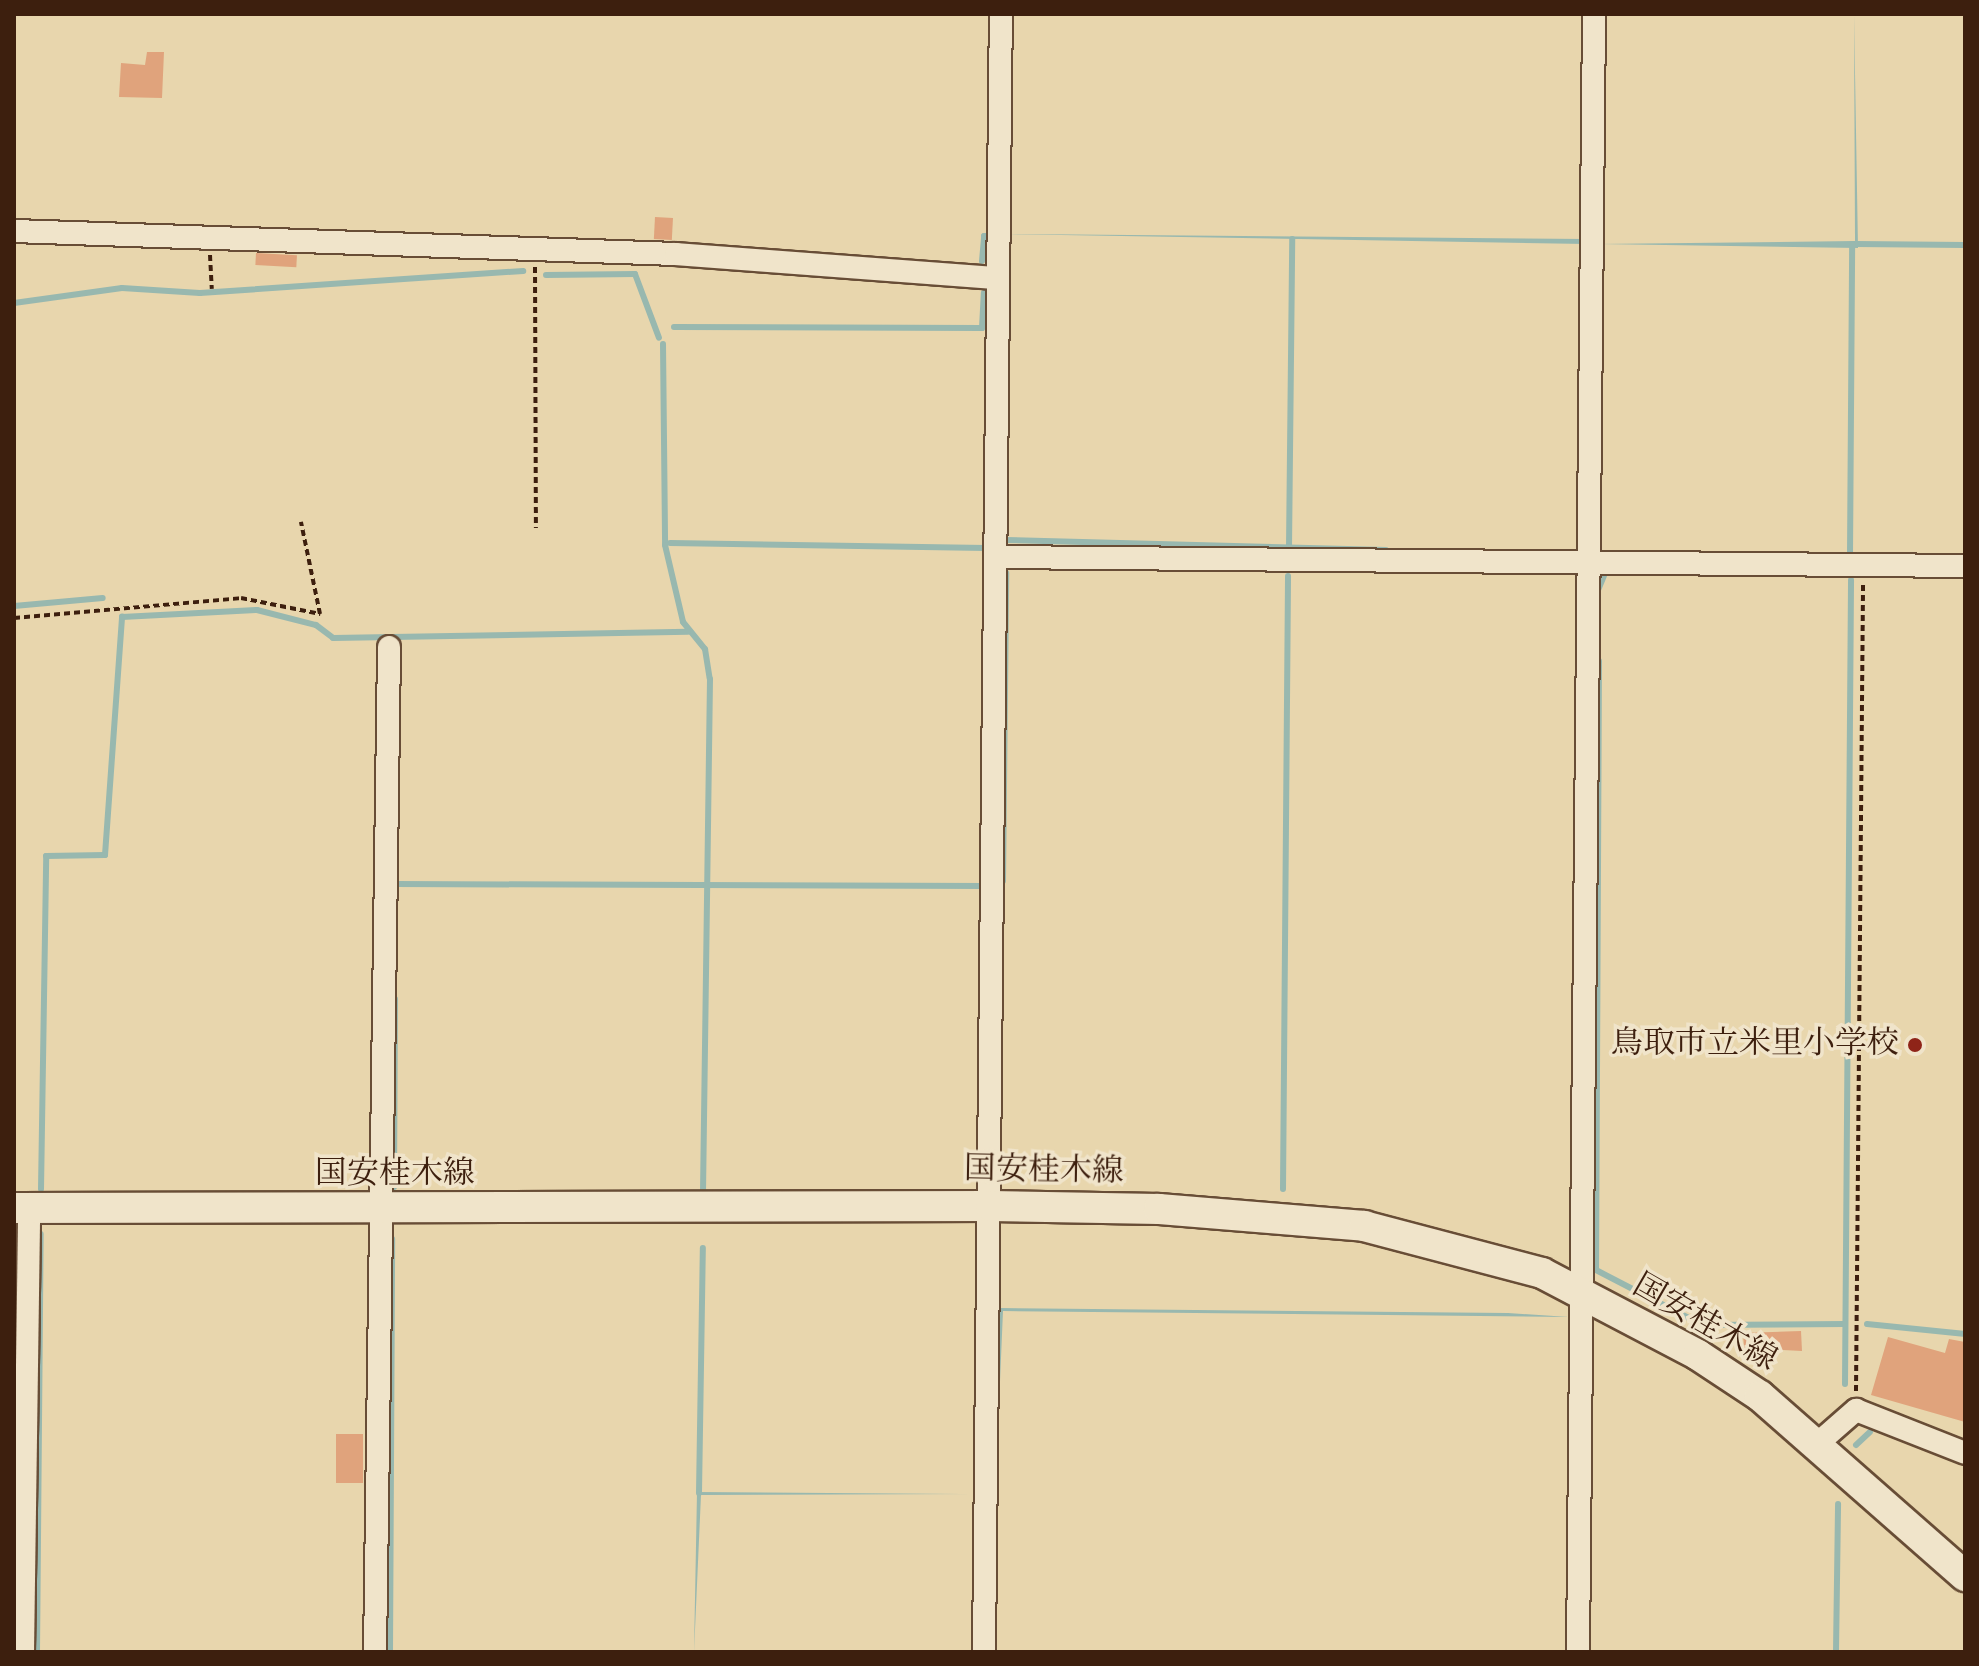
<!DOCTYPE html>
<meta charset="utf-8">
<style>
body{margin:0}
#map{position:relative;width:1979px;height:1666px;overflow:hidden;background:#e8d6ad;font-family:"IM FELL English","Noto Serif JP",serif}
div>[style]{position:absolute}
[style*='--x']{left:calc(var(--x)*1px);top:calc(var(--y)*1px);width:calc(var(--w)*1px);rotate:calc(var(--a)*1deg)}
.water>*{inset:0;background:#98b8af}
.stream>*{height:6px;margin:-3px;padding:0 3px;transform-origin:3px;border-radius:3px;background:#98b8af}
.building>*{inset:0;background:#e0a37c;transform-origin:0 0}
.path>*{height:4px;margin-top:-2px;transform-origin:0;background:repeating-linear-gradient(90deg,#3d1f0e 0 6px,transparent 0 10px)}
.roads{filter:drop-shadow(2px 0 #684d36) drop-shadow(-2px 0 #684d36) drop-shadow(0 2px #684d36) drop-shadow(0 -2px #684d36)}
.minor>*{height:22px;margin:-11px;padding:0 11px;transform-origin:11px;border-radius:11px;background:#f0e4ca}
.secondary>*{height:30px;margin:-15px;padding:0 15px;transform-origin:15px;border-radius:15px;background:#f0e4ca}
.dots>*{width:22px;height:22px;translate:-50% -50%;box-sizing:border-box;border:4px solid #f0e4ca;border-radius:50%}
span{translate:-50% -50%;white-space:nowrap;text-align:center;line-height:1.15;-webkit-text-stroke:7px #f0e4ca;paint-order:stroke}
.poi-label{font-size:32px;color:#3d1f0e}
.right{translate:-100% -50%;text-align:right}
.street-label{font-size:32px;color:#3d1f0e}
.frame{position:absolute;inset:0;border:16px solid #3d1f0e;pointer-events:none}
</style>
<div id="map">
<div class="water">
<div style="clip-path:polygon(1854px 14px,1858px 248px,1599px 244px,1855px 241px)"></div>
<div style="clip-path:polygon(1008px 234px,1586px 239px,1586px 244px)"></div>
<div style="clip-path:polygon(999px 1308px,1508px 1313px,1569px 1317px,1003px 1311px,995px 1499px)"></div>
<div style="clip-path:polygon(697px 1492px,962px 1494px,974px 1494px,701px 1495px,694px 1652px)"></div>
</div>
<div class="stream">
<div style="--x:1856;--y:244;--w:109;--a:0.5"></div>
<div style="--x:982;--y:261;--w:25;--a:-85"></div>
<div style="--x:984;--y:236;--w:8;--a:0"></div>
<div style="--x:546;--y:275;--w:89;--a:-0.6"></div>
<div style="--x:635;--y:274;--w:68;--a:69.4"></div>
<div style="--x:14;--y:303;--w:109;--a:-7.9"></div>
<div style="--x:122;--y:288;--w:78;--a:3.7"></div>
<div style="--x:200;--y:293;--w:324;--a:-3.9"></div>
<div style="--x:674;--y:327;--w:308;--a:0.2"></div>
<div style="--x:982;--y:328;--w:35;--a:-87"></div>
<div style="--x:663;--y:344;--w:201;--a:89.4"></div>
<div style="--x:665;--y:545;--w:79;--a:76.8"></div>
<div style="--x:683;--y:622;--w:35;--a:51"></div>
<div style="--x:705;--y:649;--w:30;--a:81"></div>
<div style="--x:710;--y:679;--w:514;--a:90.78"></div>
<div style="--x:1005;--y:540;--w:381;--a:1.5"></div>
<div style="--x:670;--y:543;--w:316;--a:0.9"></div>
<div style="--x:1289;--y:548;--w:309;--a:-89.4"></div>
<div style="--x:1843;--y:555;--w:7;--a:0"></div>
<div style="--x:1850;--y:555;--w:311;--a:-89.6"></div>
<div style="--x:1598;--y:590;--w:15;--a:-67"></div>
<div style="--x:14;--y:606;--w:89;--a:-5.1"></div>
<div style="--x:1599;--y:661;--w:609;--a:90.28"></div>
<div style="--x:1596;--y:1270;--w:119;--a:27.4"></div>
<div style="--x:1702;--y:1325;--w:143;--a:-0.4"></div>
<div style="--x:1003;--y:881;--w:308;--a:-89.4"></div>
<div style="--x:396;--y:884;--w:589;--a:0.19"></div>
<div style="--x:394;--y:1187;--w:188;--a:-89.7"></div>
<div style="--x:41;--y:1189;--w:333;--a:-89.1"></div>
<div style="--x:46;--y:856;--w:59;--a:-1"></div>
<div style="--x:105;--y:855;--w:239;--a:-85.9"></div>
<div style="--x:122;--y:617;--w:135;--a:-3"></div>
<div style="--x:257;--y:610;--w:61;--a:14.3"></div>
<div style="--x:316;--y:625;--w:21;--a:37"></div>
<div style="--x:333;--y:638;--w:355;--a:-1"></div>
<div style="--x:1283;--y:1189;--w:613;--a:-89.53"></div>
<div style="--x:1867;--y:1324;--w:99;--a:5.8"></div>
<div style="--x:1845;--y:1384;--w:804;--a:-89.57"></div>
<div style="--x:1856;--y:1445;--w:19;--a:-43"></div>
<div style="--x:699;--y:1493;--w:245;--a:-89.1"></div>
<div style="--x:37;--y:1652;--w:418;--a:-89.5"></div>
<div style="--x:390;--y:1652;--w:413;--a:-89.7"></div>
<div style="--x:1836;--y:1652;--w:148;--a:-89.2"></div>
</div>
<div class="building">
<div style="clip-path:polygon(147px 52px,164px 52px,162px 98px,119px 97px,121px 63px,145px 65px)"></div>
<div style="left:655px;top:217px;width:18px;height:22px;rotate:3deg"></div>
<div style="left:256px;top:253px;width:41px;height:12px;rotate:3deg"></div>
<div style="clip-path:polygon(1801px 1331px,1802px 1351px,1744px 1348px,1743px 1333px)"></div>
<div style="clip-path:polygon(1888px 1337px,1945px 1353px,1949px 1339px,1965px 1342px,1965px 1422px,1871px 1395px)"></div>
<div style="left:363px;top:1434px;width:49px;height:27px;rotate:90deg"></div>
</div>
<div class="path">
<div style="--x:210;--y:255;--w:34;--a:87"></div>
<div style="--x:535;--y:267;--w:261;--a:89.8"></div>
<div style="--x:14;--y:618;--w:228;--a:-5"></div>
<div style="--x:241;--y:598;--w:81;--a:11.4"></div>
<div style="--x:320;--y:614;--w:94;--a:-101.7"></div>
<div style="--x:1856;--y:1391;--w:808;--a:-89.5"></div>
</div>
<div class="roads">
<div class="minor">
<div style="--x:14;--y:231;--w:662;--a:1.99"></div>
<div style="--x:676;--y:254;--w:322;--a:4.3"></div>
<div style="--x:996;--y:557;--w:969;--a:0.53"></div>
<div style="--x:1817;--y:1444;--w:52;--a:-41.1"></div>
<div style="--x:1856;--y:1410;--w:117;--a:21.5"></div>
<div style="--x:23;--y:1652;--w:444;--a:-89.2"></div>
<div style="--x:375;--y:1652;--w:1005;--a:-89.2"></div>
<div style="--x:984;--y:1652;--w:1638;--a:-89.41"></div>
<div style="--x:1578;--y:1652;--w:1638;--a:-89.44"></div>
</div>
<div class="secondary">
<div style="--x:14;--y:1208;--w:977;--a:-0.12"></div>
<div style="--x:991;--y:1206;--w:168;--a:1"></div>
<div style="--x:1159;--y:1209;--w:206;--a:4.7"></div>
<div style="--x:1364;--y:1226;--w:184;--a:14.8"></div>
<div style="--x:1542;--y:1273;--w:176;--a:27.7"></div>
<div style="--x:1698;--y:1355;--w:74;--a:33.5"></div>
<div style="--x:1760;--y:1396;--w:273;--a:41.3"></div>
</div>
</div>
<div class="dots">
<div style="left:1915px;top:1045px;background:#8f2418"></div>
</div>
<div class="poi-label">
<span class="right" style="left:1899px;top:1045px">鳥取市立米里小学校</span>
</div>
<div class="street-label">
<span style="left:1044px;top:1172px;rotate:1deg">国安桂木線</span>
<span style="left:395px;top:1175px">国安桂木線</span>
<span style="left:1704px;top:1324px;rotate:30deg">国安桂木線</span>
</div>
<div class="frame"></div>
</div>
